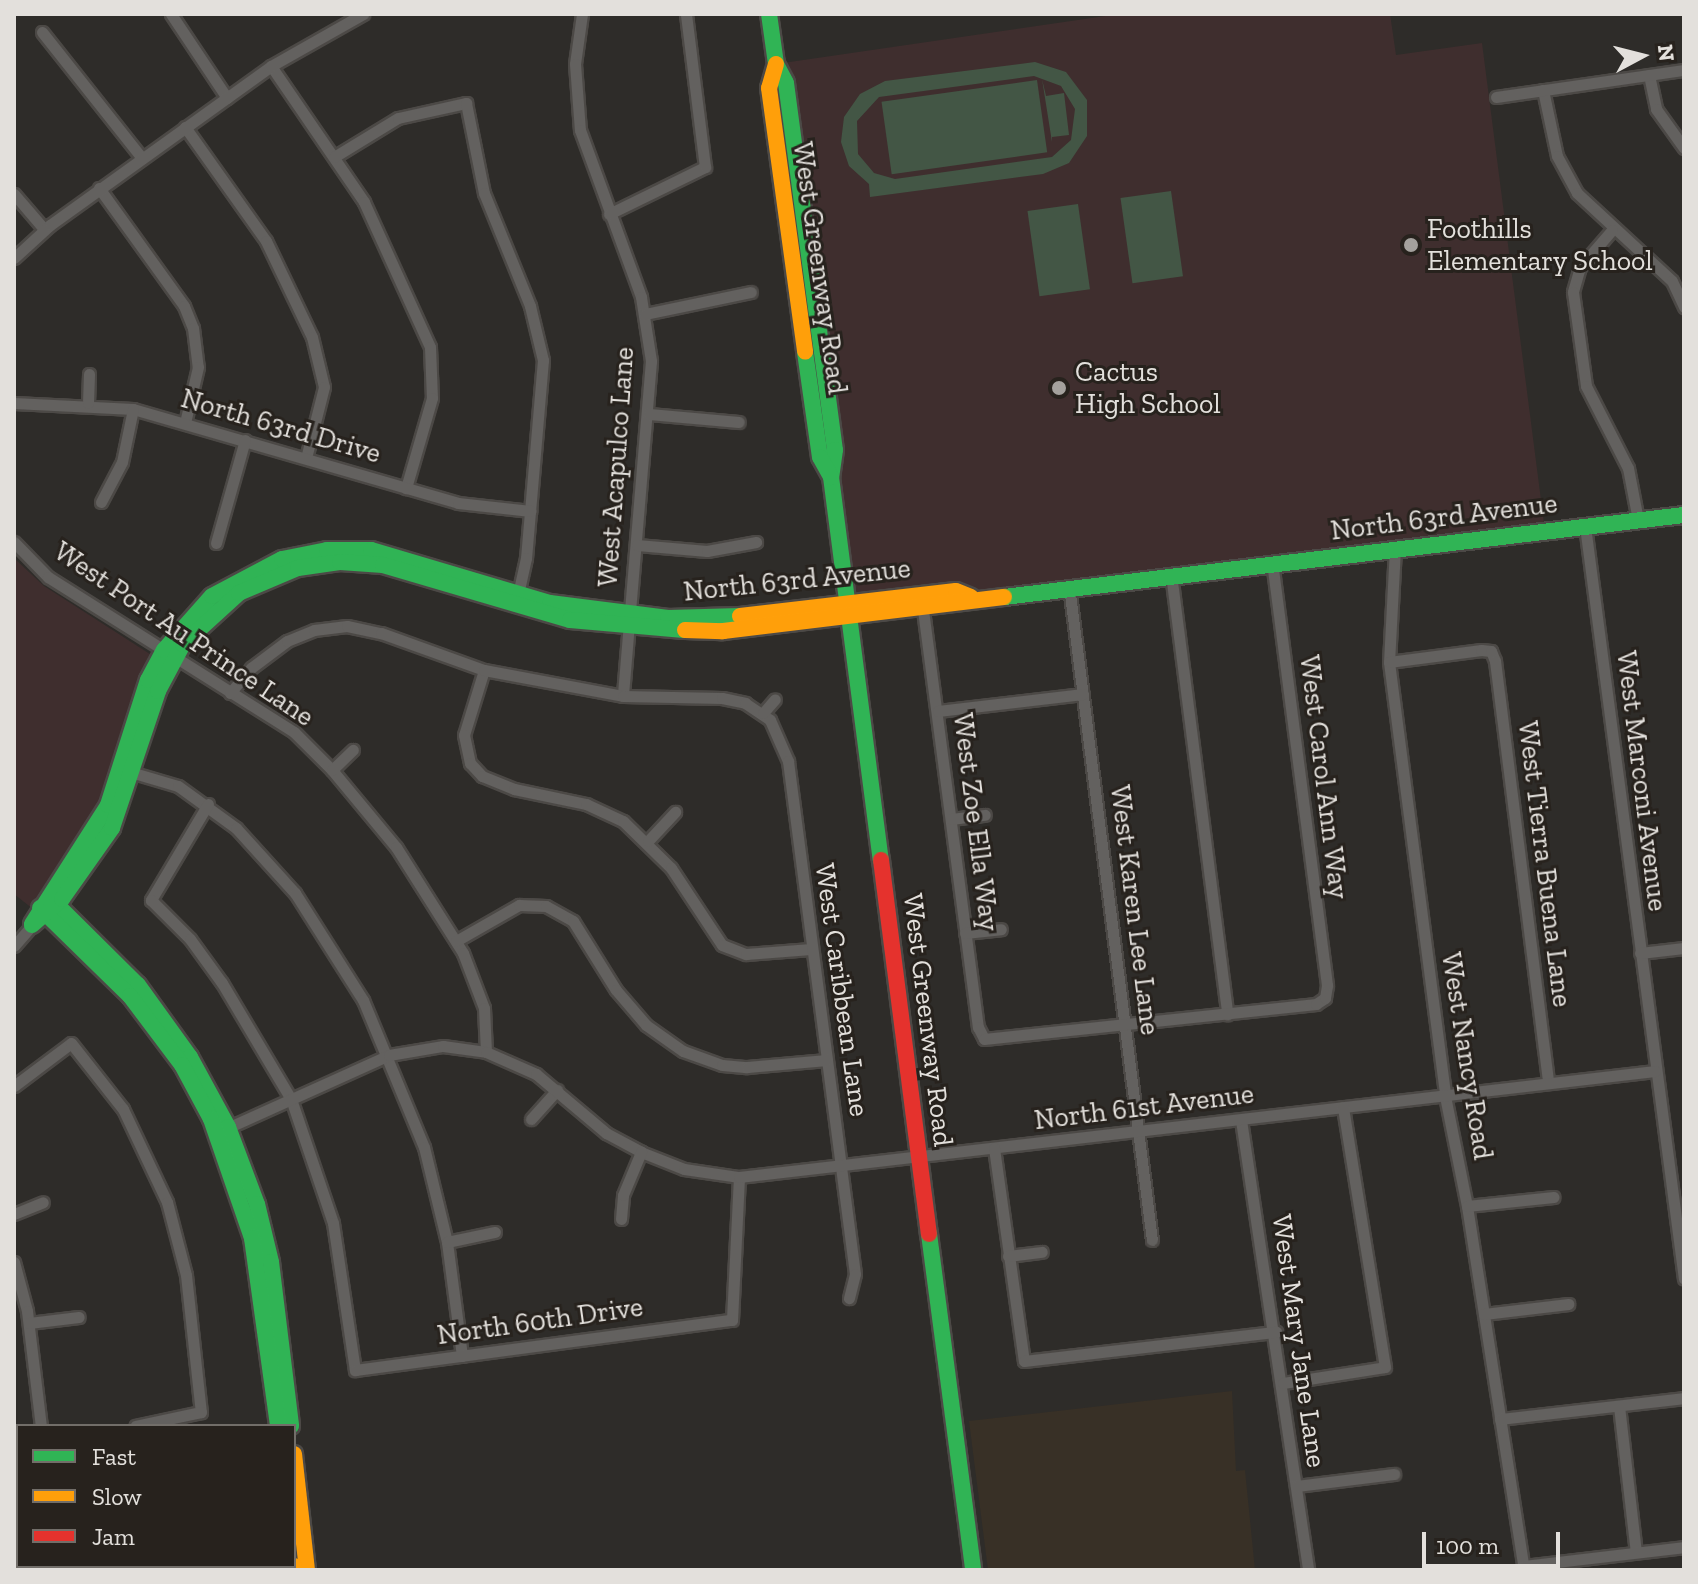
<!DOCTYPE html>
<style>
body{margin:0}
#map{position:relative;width:1698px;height:1584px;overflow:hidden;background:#2e2c29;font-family:"Zilla Slab",serif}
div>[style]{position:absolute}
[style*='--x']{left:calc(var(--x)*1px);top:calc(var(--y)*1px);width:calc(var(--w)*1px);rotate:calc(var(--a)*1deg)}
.built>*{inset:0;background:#383026}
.education>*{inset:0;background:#3f2e2e}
.green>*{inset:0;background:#435645;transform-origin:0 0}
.roads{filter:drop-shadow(2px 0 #4c4946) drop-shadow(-2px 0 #4c4946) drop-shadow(0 2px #4c4946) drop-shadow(0 -2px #4c4946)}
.street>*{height:11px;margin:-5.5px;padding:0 5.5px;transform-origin:5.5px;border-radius:5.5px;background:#63615f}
.fast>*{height:16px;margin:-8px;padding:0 8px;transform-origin:8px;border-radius:8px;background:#30b455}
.slow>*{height:16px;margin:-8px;padding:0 8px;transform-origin:8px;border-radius:8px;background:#ff9f0a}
.jam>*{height:16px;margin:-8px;padding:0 8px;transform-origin:8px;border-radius:8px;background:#e5322d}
.dots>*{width:22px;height:22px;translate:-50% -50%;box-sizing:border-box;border:4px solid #27221d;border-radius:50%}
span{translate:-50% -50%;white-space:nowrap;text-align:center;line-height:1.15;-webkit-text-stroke:6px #27221d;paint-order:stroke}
.poi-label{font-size:28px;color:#e3e0dc}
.left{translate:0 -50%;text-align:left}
.street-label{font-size:28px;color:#e3e0dc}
.frame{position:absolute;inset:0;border:16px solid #e3e0dc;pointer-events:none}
.legend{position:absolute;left:16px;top:1424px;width:280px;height:144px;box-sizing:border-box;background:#27221d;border:2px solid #726e69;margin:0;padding:10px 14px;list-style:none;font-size:24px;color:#e3e0dc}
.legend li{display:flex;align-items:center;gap:16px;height:40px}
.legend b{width:40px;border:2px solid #726e69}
.north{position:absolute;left:1602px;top:16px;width:80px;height:80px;-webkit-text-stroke:6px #27221d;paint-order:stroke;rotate:83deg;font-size:22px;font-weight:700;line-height:32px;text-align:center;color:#e3e0dc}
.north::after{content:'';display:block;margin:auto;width:28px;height:36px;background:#e3e0dc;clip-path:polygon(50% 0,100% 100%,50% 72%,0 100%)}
.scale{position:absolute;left:1422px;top:1532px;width:138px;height:36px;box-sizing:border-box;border:4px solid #e3e0dc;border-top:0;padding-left:10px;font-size:24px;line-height:28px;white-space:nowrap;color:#e3e0dc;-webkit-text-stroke:6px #27221d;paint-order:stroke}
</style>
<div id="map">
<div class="built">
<div style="clip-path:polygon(1232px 1391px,1236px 1471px,1245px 1470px,1255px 1570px,988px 1570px,969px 1421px)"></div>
</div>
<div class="education">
<div style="clip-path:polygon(1119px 14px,1390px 14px,1396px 55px,1482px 43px,1545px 531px,848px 611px,776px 64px)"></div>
<div style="clip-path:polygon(14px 558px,44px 586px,153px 656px,95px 810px,33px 909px,14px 894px)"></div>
</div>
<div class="green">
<div style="clip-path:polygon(evenodd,1035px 62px,1066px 72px,1087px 100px,1087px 136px,1069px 163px,1043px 174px,870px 197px,869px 184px,849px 166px,841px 142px,844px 117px,860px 94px,885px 81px,1035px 62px,1034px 76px,1061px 86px,1075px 109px,1071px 140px,1052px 157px,895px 179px,874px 173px,858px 154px,857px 121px,879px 97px,1034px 76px)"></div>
<div style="clip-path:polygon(1042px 79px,1046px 96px,1064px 93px,1069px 135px,1052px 137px,1052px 142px)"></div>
<div style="left:1037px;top:80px;width:73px;height:157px;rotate:82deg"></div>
<div style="left:1171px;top:191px;width:86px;height:51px;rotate:82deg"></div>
<div style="left:1078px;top:204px;width:86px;height:51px;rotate:82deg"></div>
</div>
<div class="roads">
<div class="street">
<div style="--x:171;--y:14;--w:101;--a:56.3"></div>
<div style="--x:582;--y:14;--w:50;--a:98"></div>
<div style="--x:575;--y:64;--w:66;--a:85.7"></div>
<div style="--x:580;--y:130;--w:178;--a:69.9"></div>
<div style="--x:641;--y:297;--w:65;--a:81.1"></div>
<div style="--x:651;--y:361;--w:336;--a:94.8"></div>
<div style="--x:42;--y:32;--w:161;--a:51.6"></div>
<div style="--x:271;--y:66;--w:165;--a:55.6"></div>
<div style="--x:364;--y:202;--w:159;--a:65.5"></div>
<div style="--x:430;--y:347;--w:51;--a:87.8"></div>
<div style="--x:432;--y:398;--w:94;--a:106.1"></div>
<div style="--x:1649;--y:75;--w:35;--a:78"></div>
<div style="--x:1656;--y:109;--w:48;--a:54.3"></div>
<div style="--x:1543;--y:90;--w:67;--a:78"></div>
<div style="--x:1557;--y:156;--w:42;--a:61.6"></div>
<div style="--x:1577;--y:193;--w:129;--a:42.8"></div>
<div style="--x:1672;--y:281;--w:29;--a:65"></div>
<div style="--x:1496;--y:97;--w:190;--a:-8.2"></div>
<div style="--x:185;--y:127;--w:140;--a:54.6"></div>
<div style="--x:266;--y:241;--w:106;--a:64.4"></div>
<div style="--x:312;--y:337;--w:51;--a:76.5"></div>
<div style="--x:324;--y:387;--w:73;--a:104.2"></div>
<div style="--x:334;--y:157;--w:75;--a:-31.4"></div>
<div style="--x:398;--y:118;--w:70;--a:-12.4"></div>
<div style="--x:466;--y:103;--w:92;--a:78.7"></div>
<div style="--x:484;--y:193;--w:122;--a:67.8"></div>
<div style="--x:530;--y:306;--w:56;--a:76.5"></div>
<div style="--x:543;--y:360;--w:199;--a:94.9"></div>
<div style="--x:526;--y:558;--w:42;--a:102.4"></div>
<div style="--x:99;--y:188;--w:145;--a:54.2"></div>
<div style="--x:184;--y:306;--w:24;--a:68"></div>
<div style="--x:193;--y:328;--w:39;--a:83"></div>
<div style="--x:198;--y:367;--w:57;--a:103.1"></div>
<div style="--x:14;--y:194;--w:46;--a:49.4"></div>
<div style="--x:609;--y:214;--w:107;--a:-26.1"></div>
<div style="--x:705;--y:167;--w:154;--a:-97.1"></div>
<div style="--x:1612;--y:230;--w:49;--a:130.9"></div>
<div style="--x:1580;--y:267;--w:26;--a:106"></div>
<div style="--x:1573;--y:292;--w:95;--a:82.1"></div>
<div style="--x:1586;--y:386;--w:92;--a:62.9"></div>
<div style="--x:1628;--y:468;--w:53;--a:79.1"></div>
<div style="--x:14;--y:258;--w:49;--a:-42.5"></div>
<div style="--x:50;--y:225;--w:272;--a:-35.7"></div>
<div style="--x:271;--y:66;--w:106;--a:-29.5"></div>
<div style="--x:645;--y:314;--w:108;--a:-11.7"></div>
<div style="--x:14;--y:403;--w:119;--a:2.9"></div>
<div style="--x:133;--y:409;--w:338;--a:16.1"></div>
<div style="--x:458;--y:503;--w:73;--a:6.3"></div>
<div style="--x:88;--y:403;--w:29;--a:-88"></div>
<div style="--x:649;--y:414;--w:90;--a:5.1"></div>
<div style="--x:101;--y:502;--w:45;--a:-62.3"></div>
<div style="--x:122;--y:462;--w:54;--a:-78.3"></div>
<div style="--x:1585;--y:526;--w:759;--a:82.51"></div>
<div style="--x:14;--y:542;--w:49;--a:45.8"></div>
<div style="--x:48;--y:577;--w:291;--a:32.2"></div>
<div style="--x:294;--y:732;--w:54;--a:45"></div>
<div style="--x:332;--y:770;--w:100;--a:50.3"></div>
<div style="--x:396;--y:847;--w:125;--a:57.7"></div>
<div style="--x:463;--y:953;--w:59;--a:69.1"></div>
<div style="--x:484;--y:1008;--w:44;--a:87.4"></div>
<div style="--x:216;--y:543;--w:107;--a:-74.3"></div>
<div style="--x:637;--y:545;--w:70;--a:4.9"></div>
<div style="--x:707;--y:551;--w:50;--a:-10.4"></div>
<div style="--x:1395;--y:548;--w:114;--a:93"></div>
<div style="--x:1389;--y:662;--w:438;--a:82.6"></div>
<div style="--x:1445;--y:1096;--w:112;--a:78.7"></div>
<div style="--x:1467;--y:1206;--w:368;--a:81.1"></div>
<div style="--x:1171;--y:574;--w:444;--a:82.7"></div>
<div style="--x:1069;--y:586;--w:659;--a:82.77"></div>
<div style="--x:923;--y:610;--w:421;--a:82.5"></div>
<div style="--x:978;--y:1027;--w:13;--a:63"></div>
<div style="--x:984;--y:1039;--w:334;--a:-6"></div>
<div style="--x:1316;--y:1004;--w:11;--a:-34"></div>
<div style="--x:1325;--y:998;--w:13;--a:-81"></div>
<div style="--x:1327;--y:985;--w:426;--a:-97.4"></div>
<div style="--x:1389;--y:662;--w:93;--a:-7.4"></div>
<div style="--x:1481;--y:650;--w:10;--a:6"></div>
<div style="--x:1491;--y:651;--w:11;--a:68"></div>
<div style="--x:1495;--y:661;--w:425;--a:82.8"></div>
<div style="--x:484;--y:670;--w:68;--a:107.1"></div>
<div style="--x:464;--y:735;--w:29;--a:78"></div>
<div style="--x:470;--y:763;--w:18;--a:47"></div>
<div style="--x:482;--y:776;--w:35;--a:22"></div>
<div style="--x:514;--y:789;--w:74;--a:11.8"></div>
<div style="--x:586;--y:804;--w:41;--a:24.7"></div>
<div style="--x:623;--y:821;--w:67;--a:44.4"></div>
<div style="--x:671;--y:868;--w:92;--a:56.5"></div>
<div style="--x:722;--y:945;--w:26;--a:21"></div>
<div style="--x:746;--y:954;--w:65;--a:-4.4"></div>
<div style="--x:230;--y:693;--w:33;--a:-50"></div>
<div style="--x:251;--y:668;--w:45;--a:-36.9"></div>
<div style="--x:287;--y:641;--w:29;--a:-22"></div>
<div style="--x:314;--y:630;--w:33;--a:-7"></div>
<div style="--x:347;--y:626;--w:35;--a:12"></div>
<div style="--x:381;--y:633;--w:109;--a:19.8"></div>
<div style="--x:484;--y:670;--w:141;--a:10.6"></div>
<div style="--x:623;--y:696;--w:99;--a:1.2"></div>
<div style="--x:722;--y:698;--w:24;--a:12"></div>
<div style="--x:745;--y:703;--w:30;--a:34"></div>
<div style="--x:770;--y:720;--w:45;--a:66.3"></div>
<div style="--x:788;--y:761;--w:517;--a:82.56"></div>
<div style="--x:855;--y:1274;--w:25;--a:104"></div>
<div style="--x:938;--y:711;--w:146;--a:-6.7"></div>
<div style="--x:763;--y:713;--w:18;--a:-49"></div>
<div style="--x:332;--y:770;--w:29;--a:-44"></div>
<div style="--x:127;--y:771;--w:53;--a:16.4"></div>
<div style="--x:178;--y:786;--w:72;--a:35.9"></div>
<div style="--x:236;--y:828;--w:88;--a:47.8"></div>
<div style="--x:295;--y:893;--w:127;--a:57.6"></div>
<div style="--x:363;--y:1000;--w:159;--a:67.5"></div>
<div style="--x:424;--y:1147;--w:98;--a:76.4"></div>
<div style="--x:447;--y:1242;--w:115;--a:82.5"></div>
<div style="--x:208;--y:804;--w:112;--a:120.7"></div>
<div style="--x:151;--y:900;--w:55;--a:45"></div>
<div style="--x:190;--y:939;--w:54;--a:54"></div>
<div style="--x:222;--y:983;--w:135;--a:59.3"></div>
<div style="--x:291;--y:1099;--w:131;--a:71.3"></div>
<div style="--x:333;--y:1223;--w:149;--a:81.5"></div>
<div style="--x:355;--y:1370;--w:380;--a:-7.6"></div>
<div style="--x:732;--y:1320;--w:143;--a:-87.2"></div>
<div style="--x:951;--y:819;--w:34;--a:-7"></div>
<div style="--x:648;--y:841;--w:40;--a:-47"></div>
<div style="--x:965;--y:933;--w:36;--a:-6"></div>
<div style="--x:456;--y:941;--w:73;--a:-29.7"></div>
<div style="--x:519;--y:905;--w:27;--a:2"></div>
<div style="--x:546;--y:906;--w:31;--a:29"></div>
<div style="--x:573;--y:921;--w:81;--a:58.1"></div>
<div style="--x:616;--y:990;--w:46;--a:49.4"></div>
<div style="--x:646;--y:1025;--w:45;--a:35.1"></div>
<div style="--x:683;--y:1051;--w:41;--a:19.7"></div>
<div style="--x:722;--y:1065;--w:25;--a:5"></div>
<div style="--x:747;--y:1067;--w:80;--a:-5"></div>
<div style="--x:14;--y:946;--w:28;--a:-49"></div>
<div style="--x:1640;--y:953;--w:44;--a:-6.5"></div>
<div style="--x:14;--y:1086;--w:71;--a:-37"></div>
<div style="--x:71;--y:1043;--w:84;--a:51.8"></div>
<div style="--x:123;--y:1109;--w:103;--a:64.7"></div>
<div style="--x:167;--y:1202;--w:75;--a:75.4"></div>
<div style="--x:186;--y:1275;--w:138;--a:83.8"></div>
<div style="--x:201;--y:1412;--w:67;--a:168"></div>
<div style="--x:531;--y:1119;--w:39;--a:-48"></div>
<div style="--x:1241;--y:1120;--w:455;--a:81.5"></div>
<div style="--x:225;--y:1129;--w:180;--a:-24.3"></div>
<div style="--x:389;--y:1055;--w:55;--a:-9.5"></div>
<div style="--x:443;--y:1046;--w:43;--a:7.9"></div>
<div style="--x:486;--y:1052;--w:55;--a:23.7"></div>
<div style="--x:536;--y:1074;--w:92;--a:40.1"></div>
<div style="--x:606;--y:1133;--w:40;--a:28"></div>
<div style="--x:641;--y:1152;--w:46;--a:21.6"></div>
<div style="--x:684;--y:1169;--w:56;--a:8.3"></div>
<div style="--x:739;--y:1177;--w:922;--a:-6.6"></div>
<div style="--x:994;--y:1148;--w:215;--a:82"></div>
<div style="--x:1024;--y:1361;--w:254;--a:-6.6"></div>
<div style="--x:1467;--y:1206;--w:87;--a:-5.9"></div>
<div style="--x:14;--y:1214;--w:31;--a:-22"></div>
<div style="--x:621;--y:1219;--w:24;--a:-85"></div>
<div style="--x:623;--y:1195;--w:47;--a:-67.3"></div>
<div style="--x:447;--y:1242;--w:49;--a:-11.8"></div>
<div style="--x:1008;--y:1256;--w:34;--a:-7"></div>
<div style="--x:14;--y:1262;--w:51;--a:75.1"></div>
<div style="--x:27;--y:1311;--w:116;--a:83.1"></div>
<div style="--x:1484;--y:1314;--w:85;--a:-6.8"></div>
<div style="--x:29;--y:1323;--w:50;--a:-6.8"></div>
<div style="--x:1283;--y:1383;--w:103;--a:-8.9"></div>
<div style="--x:1385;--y:1367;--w:263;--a:-99.2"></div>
<div style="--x:1619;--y:1406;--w:147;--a:83.4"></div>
<div style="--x:1500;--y:1419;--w:185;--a:-6.5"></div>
<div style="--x:1296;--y:1486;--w:99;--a:-7"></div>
<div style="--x:14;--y:1563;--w:4;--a:-27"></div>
<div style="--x:121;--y:1566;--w:4;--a:90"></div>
<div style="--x:223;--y:1566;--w:4;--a:90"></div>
<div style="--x:1523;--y:1566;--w:162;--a:-6.7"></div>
</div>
<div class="fast">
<div style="--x:769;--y:14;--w:50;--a:82"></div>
<div style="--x:776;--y:64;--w:21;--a:62"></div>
<div style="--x:786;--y:83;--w:370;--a:82.4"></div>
<div style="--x:835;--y:450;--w:27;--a:98"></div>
<div style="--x:831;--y:477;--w:386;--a:82.6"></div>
<div style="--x:805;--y:352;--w:106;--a:81.9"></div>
<div style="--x:820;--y:457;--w:23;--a:61"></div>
<div style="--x:1004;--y:597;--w:685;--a:-6.88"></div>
<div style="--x:51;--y:899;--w:122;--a:44.7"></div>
<div style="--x:138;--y:985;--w:89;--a:54.2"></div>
<div style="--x:190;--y:1057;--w:80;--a:61.5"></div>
<div style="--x:228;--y:1127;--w:82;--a:69.4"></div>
<div style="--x:257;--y:1204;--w:60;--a:76.4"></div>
<div style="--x:271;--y:1262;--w:165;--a:83"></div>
<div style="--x:40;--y:908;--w:126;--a:44.4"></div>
<div style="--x:130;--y:996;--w:86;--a:53"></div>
<div style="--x:182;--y:1065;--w:61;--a:61.8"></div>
<div style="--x:211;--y:1119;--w:126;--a:71"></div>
<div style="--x:252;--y:1238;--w:190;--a:82.1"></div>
<div style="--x:32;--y:924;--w:141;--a:-57.4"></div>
<div style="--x:108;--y:805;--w:131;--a:-72.3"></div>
<div style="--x:148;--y:680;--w:34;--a:-62"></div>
<div style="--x:164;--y:650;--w:72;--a:-48.4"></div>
<div style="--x:212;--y:596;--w:79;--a:-27.9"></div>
<div style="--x:282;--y:559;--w:46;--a:-11.3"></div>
<div style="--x:327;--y:550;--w:44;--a:0"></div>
<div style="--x:371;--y:550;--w:187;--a:16.5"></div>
<div style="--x:550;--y:603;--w:119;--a:7.2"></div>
<div style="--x:668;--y:618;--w:72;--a:-1.6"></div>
<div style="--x:32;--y:925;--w:40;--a:-41"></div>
<div style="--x:62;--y:899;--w:87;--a:-54.8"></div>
<div style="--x:112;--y:828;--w:145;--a:-71.4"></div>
<div style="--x:158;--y:691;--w:53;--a:-62"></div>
<div style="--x:183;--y:644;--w:76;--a:-42.3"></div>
<div style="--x:239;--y:593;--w:64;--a:-23"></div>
<div style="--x:298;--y:568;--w:42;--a:-8.1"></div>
<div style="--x:340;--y:562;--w:43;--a:4"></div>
<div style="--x:383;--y:565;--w:195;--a:16.4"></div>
<div style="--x:570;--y:620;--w:115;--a:5"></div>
<div style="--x:929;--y:1234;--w:339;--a:82.5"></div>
</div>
<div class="slow">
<div style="--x:776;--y:64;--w:25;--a:106"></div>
<div style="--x:769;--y:88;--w:266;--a:82.2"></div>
<div style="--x:740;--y:616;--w:217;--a:-6.6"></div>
<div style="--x:956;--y:591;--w:16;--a:22"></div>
<div style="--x:685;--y:630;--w:38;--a:2"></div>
<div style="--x:723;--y:631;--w:283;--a:-6.9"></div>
<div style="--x:294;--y:1454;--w:117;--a:83.6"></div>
<div style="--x:294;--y:1566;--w:4;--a:90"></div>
</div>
<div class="jam">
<div style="--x:881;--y:860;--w:377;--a:82.7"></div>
</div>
</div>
<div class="dots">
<div style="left:1411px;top:245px;background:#a4a19d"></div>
<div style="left:1059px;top:388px;background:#a4a19d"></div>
</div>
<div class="poi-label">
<span class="left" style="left:1427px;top:245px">Foothills<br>Elementary School</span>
<span class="left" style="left:1075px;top:388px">Cactus<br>High School</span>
</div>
<div class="street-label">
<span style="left:820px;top:268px;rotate:82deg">West Greenway Road</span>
<span style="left:281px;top:426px;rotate:16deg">North 63rd Drive</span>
<span style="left:616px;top:467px;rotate:-86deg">West Acapulco Lane</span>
<span style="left:1444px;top:517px;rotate:-7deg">North 63rd Avenue</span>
<span style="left:797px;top:580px;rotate:-6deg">North 63rd Avenue</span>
<span style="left:184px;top:634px;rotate:34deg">West Port Au Prince Lane</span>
<span style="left:1324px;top:777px;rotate:83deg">West Carol Ann Way</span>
<span style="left:1642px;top:781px;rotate:83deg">West Marconi Avenue</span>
<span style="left:976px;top:822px;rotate:83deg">West Zoe Ella Way</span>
<span style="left:1545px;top:864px;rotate:83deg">West Tierra Buena Lane</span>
<span style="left:1135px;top:910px;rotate:83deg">West Karen Lee Lane</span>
<span style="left:842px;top:990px;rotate:82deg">West Caribbean Lane</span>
<span style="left:928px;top:1020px;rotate:83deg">West Greenway Road</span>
<span style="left:1467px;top:1056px;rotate:81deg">West Nancy Road</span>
<span style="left:1144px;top:1107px;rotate:-7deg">North 61st Avenue</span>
<span style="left:540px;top:1321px;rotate:-8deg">North 60th Drive</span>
<span style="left:1299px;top:1341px;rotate:82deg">West Mary Jane Lane</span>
</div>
<div class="frame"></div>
<ul class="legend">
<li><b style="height:10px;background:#30b455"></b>Fast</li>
<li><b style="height:10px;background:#ff9f0a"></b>Slow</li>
<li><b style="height:10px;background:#e5322d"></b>Jam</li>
</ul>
<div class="north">N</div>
<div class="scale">100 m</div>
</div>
